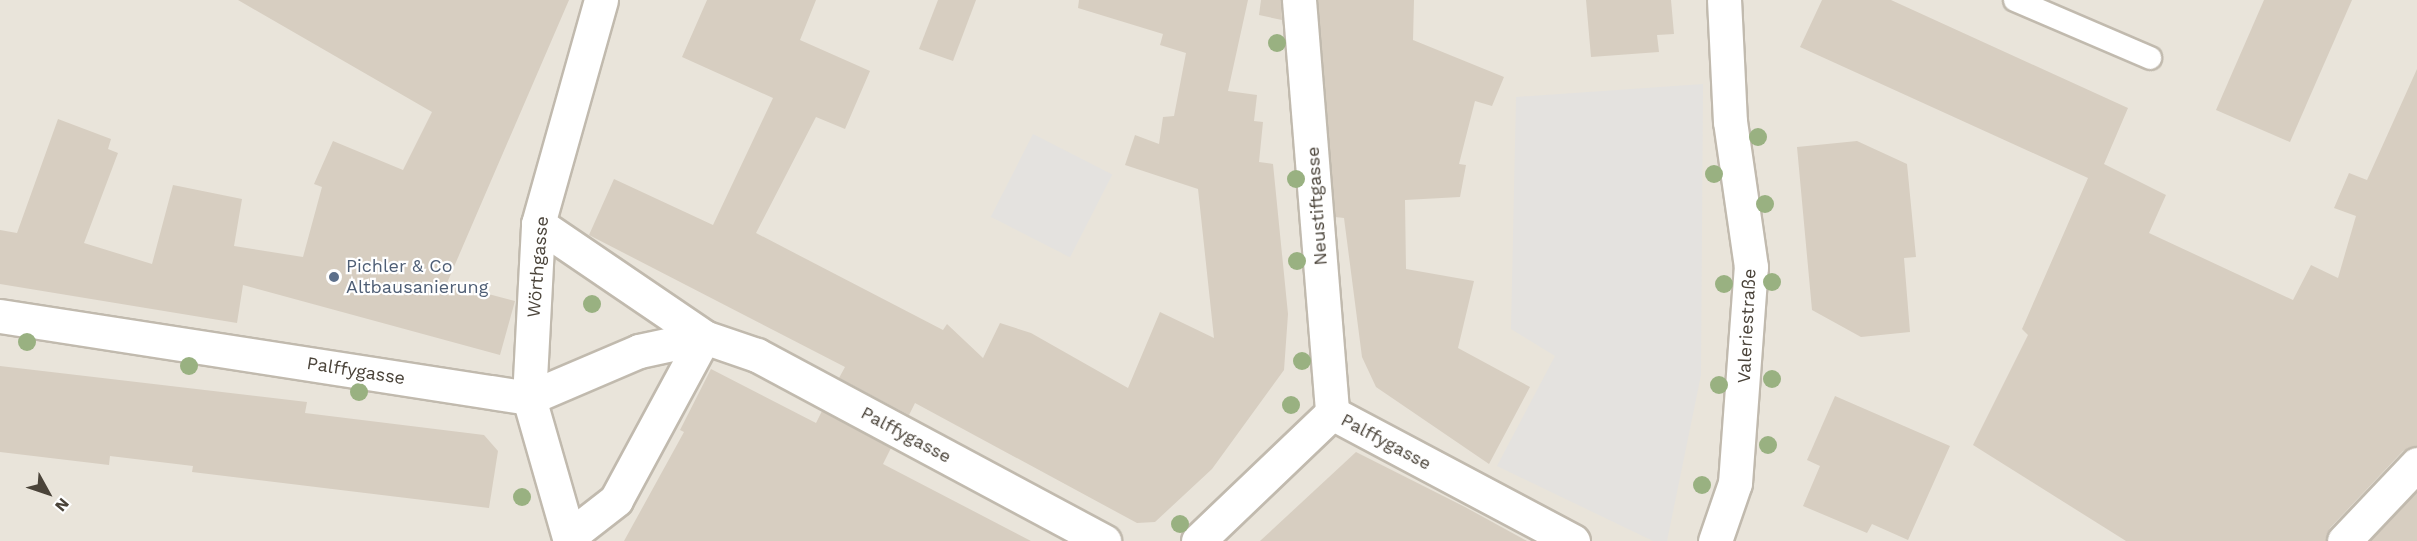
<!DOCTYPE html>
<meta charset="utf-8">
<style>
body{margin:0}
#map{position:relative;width:2417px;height:541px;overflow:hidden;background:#f5f2eb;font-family:"Work Sans",sans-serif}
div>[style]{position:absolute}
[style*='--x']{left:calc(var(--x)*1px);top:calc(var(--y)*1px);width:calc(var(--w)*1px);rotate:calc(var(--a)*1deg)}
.residential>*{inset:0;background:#e9e4da;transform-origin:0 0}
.parking>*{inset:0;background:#e4e2df;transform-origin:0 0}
.building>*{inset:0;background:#d7cec1}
.roads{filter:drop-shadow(2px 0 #c1baae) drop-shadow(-2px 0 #c1baae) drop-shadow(0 2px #c1baae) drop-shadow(0 -2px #c1baae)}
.lane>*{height:22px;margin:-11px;padding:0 11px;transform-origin:11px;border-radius:11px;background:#fff}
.street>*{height:33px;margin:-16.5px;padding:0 16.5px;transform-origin:16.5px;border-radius:16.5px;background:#fff}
.trees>*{width:18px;height:18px;margin:-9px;border-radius:50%;background:#99b181}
.dots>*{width:16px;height:16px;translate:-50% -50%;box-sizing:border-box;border:3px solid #fff;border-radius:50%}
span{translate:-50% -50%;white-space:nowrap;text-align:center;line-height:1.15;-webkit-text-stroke:4.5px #fff;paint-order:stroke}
.street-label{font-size:18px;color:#4a4339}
.service-label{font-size:18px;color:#4e5e75}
.left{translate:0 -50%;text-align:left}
.north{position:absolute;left:18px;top:463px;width:60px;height:60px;-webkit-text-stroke:4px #fff;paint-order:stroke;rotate:130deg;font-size:16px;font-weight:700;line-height:24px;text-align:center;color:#4a4339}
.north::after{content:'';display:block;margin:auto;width:21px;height:27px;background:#4a4339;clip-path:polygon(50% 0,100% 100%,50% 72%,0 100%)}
</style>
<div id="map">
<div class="residential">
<div style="left:0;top:0;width:2417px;height:541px"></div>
</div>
<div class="parking">
<div style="clip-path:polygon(1703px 84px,1701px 375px,1667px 541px,1653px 541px,1497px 466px,1555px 356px,1511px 329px,1516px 97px)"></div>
<div style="left:1033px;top:134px;width:89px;height:93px;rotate:27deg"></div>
</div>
<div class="building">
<div style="clip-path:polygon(238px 0,569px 0,447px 283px,515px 301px,500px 355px,243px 285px,237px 323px,0 284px,0 230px,17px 233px,58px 119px,111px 139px,108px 149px,118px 153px,84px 243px,152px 264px,173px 185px,242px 199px,234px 246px,303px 257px,322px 187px,314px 184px,333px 141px,403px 170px,432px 112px)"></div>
<div style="clip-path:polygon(707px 0,816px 0,800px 40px,870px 71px,845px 129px,816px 117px,756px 233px,943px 330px,947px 324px,983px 358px,1000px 323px,1031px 333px,1128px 388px,1160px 312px,1214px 338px,1198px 189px,1125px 165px,1135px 135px,1159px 144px,1163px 117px,1174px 116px,1186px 53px,1160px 45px,1163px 34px,1078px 8px,1079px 0,1248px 0,1228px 91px,1257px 95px,1254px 121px,1263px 122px,1259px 162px,1273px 164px,1288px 314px,1284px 370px,1212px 469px,1155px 522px,1137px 523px,915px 403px,909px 415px,839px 378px,845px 367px,589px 235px,614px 179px,713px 225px,773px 98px,682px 57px)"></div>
<div style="clip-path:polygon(938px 0,976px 0,953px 61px,919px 49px)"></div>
<div style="clip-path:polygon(1261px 0,1281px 0,1282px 20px,1259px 15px)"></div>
<div style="clip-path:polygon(1318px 0,1414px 0,1413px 40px,1504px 77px,1492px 106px,1475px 101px,1459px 164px,1466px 165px,1460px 197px,1405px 200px,1406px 269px,1474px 281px,1458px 348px,1530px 387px,1489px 464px,1376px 387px,1362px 357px,1344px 218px,1335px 217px)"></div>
<div style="clip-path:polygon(1586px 0,1671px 0,1674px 34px,1657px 35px,1659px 52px,1591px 57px)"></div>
<div style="clip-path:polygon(1822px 0,1891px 0,2128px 108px,2104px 164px,2166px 195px,2149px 233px,2293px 300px,2311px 265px,2338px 278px,2356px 216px,2334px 208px,2349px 173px,2367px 180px,2417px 69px,2417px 446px,2403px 451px,2330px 528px,2326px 541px,2126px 541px,1973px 445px,2028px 335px,2022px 329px,2088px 178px,1800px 47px)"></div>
<div style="clip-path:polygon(2264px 0,2352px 0,2290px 142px,2216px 110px)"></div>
<div style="clip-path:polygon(1857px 141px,1907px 164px,1916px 257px,1904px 258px,1910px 332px,1861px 337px,1812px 310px,1797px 147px)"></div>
<div style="clip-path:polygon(0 366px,307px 402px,305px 413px,484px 435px,498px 451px,489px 508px,192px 472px,193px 466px,110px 456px,109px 465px,0 452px)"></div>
<div style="clip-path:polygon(711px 369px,816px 423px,822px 411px,891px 448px,883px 464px,1031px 541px,624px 541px,684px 432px,680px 430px)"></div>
<div style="clip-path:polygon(1835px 396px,1950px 446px,1908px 540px,1872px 524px,1867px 533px,1803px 506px,1820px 466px,1807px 460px)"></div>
<div style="clip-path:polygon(1356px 452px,1465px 507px,1527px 541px,1260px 541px)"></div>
<div style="clip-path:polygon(2417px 491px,2417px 541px,2370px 541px)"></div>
</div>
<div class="roads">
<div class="lane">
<div style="--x:2015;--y:0;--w:147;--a:23.2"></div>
</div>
<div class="street">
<div style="--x:1299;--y:0;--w:414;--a:85.4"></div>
<div style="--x:538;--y:224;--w:201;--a:34.2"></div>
<div style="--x:704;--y:337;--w:185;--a:118.4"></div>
<div style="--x:616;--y:500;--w:57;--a:142.1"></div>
<div style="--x:0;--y:316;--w:535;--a:8.81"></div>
<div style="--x:529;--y:398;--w:120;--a:-23.1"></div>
<div style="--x:639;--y:351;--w:66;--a:-12.2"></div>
<div style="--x:704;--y:337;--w:56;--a:18.8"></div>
<div style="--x:757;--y:355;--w:394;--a:28.2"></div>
<div style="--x:570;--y:541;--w:149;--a:-106"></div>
<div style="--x:529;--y:398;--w:174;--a:-87"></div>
<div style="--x:538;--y:224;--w:233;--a:-74.3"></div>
<div style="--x:1198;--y:541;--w:185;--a:-43.7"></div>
<div style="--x:1332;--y:413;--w:273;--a:28"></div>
<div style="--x:1715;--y:541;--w:61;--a:-71"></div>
<div style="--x:1735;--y:483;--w:217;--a:-85.8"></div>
<div style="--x:1751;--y:267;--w:147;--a:-98.2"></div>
<div style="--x:1730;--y:122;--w:122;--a:-92.8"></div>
<div style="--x:2344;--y:541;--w:106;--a:-46.5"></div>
</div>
</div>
<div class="trees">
<div style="left:1277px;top:43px"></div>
<div style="left:1758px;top:137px"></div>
<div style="left:1714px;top:174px"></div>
<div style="left:1296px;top:179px"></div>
<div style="left:1765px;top:204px"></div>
<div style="left:1297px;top:261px"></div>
<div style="left:1772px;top:282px"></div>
<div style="left:1724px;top:284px"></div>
<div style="left:592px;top:304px"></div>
<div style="left:27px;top:342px"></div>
<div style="left:1302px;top:361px"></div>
<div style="left:189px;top:366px"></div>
<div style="left:1772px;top:379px"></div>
<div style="left:1719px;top:385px"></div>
<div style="left:359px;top:392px"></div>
<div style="left:1291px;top:405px"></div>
<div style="left:1768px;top:445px"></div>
<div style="left:1702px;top:485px"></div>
<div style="left:522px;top:497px"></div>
<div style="left:1180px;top:524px"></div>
</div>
<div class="dots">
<div style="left:334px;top:277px;background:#5c6f8a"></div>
</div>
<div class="street-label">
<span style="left:1317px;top:206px;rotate:-94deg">Neustiftgasse</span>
<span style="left:538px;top:267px;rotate:-85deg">Wörthgasse</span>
<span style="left:1747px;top:326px;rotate:-87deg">Valeriestraße</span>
<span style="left:356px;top:371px;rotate:9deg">Palffygasse</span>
<span style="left:906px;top:435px;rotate:28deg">Palffygasse</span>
<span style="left:1386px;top:442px;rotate:28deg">Palffygasse</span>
</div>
<div class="service-label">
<span class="left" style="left:346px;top:277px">Pichler &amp; Co<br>Altbausanierung</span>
</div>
<div class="north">N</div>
</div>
